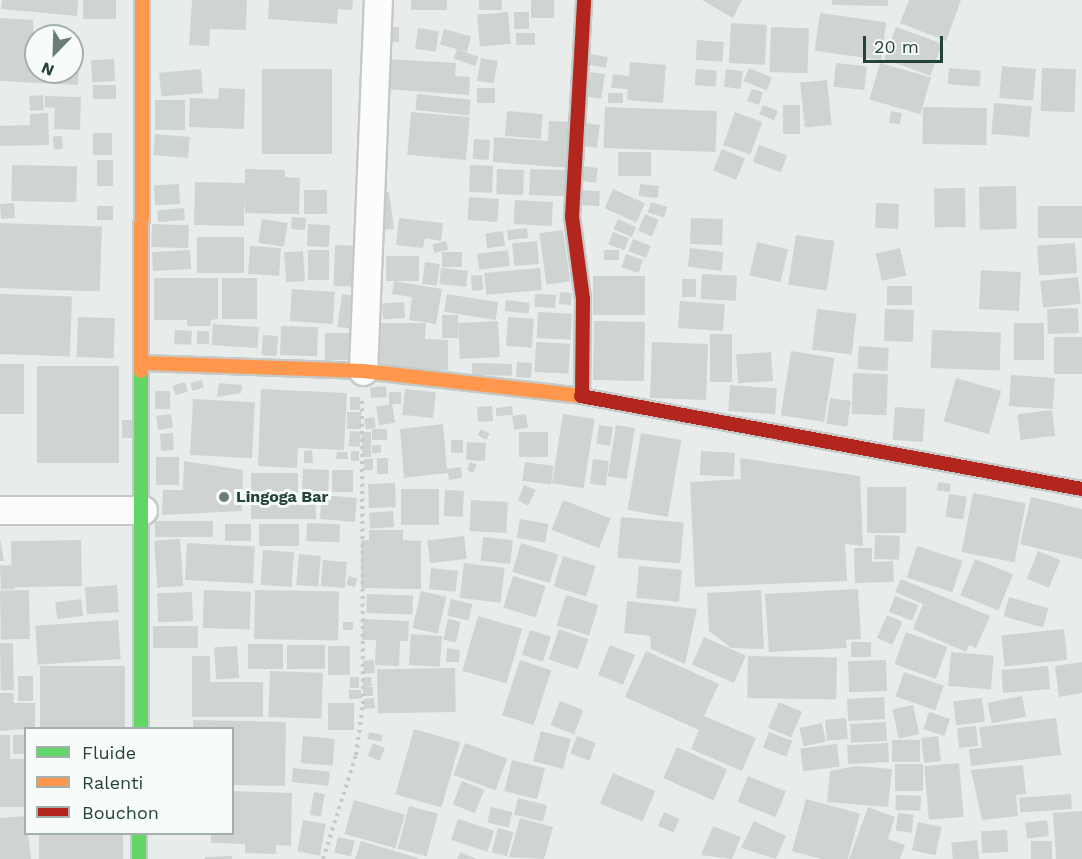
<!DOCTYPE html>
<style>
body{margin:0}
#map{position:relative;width:1082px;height:859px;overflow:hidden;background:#e8edeb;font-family:"Work Sans",sans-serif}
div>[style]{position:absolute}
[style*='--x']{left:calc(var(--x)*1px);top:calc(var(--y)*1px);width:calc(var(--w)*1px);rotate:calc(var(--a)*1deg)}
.building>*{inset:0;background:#cfd4d2;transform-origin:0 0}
.path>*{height:4px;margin-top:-2px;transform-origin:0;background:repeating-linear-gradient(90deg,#c3ccca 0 3px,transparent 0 7.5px)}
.roads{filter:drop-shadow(2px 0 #c5cac8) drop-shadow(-2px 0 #c5cac8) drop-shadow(0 2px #c5cac8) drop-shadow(0 -2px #c5cac8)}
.street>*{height:27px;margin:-13.5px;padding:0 13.5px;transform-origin:13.5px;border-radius:13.5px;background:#fcfcfc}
.fast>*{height:14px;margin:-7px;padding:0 7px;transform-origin:7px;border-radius:7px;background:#63d668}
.slow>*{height:14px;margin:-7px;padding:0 7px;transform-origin:7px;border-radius:7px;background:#ff974d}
.jam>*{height:14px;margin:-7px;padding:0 7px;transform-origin:7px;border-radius:7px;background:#b3261e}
.dots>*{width:16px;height:16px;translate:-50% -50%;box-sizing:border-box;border:3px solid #f7fbf9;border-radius:50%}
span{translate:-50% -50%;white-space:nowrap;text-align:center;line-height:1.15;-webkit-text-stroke:6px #f7fbf9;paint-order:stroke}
.poi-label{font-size:16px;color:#24423a;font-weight:700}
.left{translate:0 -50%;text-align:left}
.legend{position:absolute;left:24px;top:727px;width:210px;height:108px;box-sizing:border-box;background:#f7fbf9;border:2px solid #a3b1ad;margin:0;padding:8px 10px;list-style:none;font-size:18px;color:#24423a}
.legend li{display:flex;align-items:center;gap:12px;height:30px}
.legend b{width:30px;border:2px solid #a3b1ad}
.north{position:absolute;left:24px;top:24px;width:60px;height:60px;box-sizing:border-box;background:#f7fbf9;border:2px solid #a3b1ad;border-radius:50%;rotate:203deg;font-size:16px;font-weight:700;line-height:24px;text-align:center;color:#24423a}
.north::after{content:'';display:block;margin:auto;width:21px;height:27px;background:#697e78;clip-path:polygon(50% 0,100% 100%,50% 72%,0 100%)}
.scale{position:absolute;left:863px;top:36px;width:80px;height:27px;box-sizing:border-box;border:3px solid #24423a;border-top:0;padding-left:8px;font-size:18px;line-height:21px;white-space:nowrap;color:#24423a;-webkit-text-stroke:4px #f7fbf9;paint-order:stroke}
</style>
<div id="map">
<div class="building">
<div style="clip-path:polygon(2px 0,78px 0,77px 16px,1px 9px)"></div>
<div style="left:83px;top:0;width:33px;height:19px"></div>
<div style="clip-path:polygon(192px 0,247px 0,246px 30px,210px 29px,209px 46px,189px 45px)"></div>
<div style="clip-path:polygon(269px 0,353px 0,352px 10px,338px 9px,337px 24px,268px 19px)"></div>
<div style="left:411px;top:0;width:36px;height:10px"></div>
<div style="left:479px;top:0;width:23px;height:10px"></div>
<div style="left:531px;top:0;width:23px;height:18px"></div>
<div style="clip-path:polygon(702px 0,742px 0,733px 18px)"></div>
<div style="clip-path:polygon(832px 0,888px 0,888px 6px,832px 5px)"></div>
<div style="clip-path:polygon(909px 0,961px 0,946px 41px,900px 23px)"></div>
<div style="left:508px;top:12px;width:32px;height:31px;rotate:85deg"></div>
<div style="left:514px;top:12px;width:15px;height:17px"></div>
<div style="left:820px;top:13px;width:67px;height:38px;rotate:8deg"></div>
<div style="clip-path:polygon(0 18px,33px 20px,36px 72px,72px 72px,72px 42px,80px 42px,78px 85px,0 81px)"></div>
<div style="left:731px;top:23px;width:36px;height:40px;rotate:3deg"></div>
<div style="left:385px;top:27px;width:14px;height:15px"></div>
<div style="left:771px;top:27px;width:38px;height:45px;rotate:2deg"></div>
<div style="left:896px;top:27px;width:49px;height:34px;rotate:20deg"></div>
<div style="left:418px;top:28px;width:21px;height:21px;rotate:8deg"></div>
<div style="left:444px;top:29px;width:28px;height:16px;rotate:15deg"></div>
<div style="left:516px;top:33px;width:19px;height:12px"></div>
<div style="left:697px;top:40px;width:27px;height:20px;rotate:4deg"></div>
<div style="left:457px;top:49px;width:23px;height:10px;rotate:20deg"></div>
<div style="left:591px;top:54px;width:17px;height:11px;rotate:10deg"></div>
<div style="left:481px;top:58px;width:17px;height:23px;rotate:10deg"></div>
<div style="left:114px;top:59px;width:22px;height:23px;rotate:87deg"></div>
<div style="clip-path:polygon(387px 59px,456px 63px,455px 76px,470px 77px,469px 95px,385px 89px)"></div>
<div style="clip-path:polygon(630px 62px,666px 65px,663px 103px,627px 100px,628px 89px,611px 88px,613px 74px,629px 76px)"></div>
<div style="left:836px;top:63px;width:31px;height:24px;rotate:6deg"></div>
<div style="left:880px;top:63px;width:53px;height:38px;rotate:16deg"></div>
<div style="left:1002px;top:66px;width:34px;height:32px;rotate:5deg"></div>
<div style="left:749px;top:68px;width:25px;height:14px;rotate:23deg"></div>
<div style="left:949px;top:68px;width:32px;height:16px;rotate:5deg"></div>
<div style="left:1042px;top:68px;width:34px;height:43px;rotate:2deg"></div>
<div style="left:201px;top:69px;width:24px;height:42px;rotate:85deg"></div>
<div style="left:262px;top:69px;width:70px;height:85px"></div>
<div style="left:696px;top:69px;width:21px;height:16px;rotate:5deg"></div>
<div style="left:726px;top:69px;width:17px;height:18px;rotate:7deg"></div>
<div style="left:590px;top:72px;width:15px;height:25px;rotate:8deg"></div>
<div style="left:827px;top:80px;width:45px;height:27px;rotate:84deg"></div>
<div style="left:116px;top:85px;width:14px;height:23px;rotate:90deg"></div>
<div style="clip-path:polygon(219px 88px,245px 89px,244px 129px,189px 127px,190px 98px,218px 99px)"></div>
<div style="left:477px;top:88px;width:18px;height:15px"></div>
<div style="clip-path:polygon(752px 89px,763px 92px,759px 105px,747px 101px)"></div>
<div style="left:623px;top:93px;width:10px;height:15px;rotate:90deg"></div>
<div style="left:417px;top:94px;width:54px;height:16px;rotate:6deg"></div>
<div style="left:43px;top:95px;width:15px;height:14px;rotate:86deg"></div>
<div style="clip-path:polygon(45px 96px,81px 97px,80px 130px,54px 129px,55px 108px,45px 107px)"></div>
<div style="left:155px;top:100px;width:30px;height:30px"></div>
<div style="left:994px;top:103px;width:38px;height:31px;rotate:5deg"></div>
<div style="left:763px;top:105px;width:16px;height:10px;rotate:22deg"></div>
<div style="left:783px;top:105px;width:17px;height:29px"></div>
<div style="left:605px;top:107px;width:112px;height:41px;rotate:2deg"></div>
<div style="left:923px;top:107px;width:64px;height:37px;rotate:1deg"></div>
<div style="left:507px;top:111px;width:36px;height:25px;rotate:5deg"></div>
<div style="left:891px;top:111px;width:11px;height:12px;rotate:10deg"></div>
<div style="left:411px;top:112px;width:59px;height:43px;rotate:5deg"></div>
<div style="left:735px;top:112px;width:29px;height:35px;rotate:20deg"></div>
<div style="clip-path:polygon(48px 113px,49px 145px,0 146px,0 126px,30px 125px,30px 114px)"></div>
<div style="clip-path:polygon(549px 121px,575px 122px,572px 168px,493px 162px,494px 137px,548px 141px)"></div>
<div style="left:585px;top:123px;width:15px;height:23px;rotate:8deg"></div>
<div style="left:93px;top:133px;width:19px;height:22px"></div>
<div style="left:155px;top:134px;width:35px;height:21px;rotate:5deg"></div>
<div style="left:62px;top:136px;width:13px;height:9px;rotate:86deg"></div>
<div style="left:474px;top:139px;width:16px;height:20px;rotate:4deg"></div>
<div style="left:759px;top:145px;width:30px;height:18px;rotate:20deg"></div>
<div style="left:722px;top:149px;width:25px;height:23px;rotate:23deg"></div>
<div style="left:618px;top:152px;width:33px;height:24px"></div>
<div style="left:97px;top:160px;width:16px;height:26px"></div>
<div style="left:12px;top:165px;width:65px;height:36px;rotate:1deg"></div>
<div style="left:470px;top:165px;width:23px;height:27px;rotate:2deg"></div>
<div style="left:584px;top:166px;width:14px;height:15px;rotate:8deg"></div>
<div style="clip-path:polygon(245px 169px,285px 170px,285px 177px,300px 178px,299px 214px,245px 213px,244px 197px,244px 226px,194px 225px,195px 182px,245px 183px)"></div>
<div style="left:497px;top:169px;width:27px;height:25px;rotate:2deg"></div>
<div style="left:530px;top:169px;width:38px;height:26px;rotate:2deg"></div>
<div style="left:179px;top:184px;width:20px;height:25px;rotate:87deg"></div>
<div style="left:640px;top:184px;width:19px;height:12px;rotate:6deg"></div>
<div style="left:1016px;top:186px;width:43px;height:37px;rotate:89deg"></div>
<div style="left:965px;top:188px;width:39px;height:31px;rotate:89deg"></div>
<div style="left:613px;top:189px;width:35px;height:21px;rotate:24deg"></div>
<div style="left:304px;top:190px;width:23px;height:24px"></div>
<div style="left:579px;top:190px;width:21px;height:15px;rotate:3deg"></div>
<div style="left:389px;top:192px;width:37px;height:17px;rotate:82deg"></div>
<div style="left:469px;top:197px;width:30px;height:23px;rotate:4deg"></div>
<div style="left:515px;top:200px;width:38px;height:24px;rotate:3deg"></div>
<div style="left:651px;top:202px;width:17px;height:11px;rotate:17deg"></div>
<div style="left:14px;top:203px;width:15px;height:14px;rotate:86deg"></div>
<div style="left:876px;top:203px;width:23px;height:25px;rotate:2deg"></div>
<div style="left:97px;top:206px;width:16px;height:14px"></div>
<div style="left:1082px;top:206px;width:32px;height:44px;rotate:90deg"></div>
<div style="left:184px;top:208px;width:12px;height:27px;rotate:85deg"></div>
<div style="left:645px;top:214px;width:15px;height:18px;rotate:23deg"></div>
<div style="left:292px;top:217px;width:14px;height:12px;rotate:4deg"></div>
<div style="clip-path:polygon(399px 218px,443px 223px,441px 241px,425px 238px,423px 248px,396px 245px)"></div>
<div style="left:691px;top:218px;width:32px;height:26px;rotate:2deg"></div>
<div style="left:262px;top:219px;width:26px;height:24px;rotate:9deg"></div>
<div style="left:618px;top:219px;width:20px;height:11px;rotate:24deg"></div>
<div style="left:0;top:223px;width:102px;height:65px;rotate:2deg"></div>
<div style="left:152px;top:224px;width:37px;height:23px;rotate:2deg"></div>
<div style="left:308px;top:224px;width:22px;height:22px;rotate:3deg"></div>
<div style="left:527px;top:228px;width:10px;height:20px;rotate:84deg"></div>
<div style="left:563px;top:230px;width:52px;height:24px;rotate:82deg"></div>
<div style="left:503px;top:231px;width:15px;height:18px;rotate:82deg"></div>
<div style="left:613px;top:232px;width:17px;height:13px;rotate:21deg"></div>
<div style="left:796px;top:235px;width:39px;height:50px;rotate:9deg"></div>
<div style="left:197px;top:237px;width:47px;height:36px"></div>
<div style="left:633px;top:239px;width:19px;height:13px;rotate:21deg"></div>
<div style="left:446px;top:241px;width:9px;height:14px;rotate:77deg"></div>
<div style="left:537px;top:241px;width:23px;height:25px;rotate:85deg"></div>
<div style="left:757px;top:242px;width:32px;height:34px;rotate:13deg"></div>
<div style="left:1075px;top:243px;width:30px;height:38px;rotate:86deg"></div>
<div style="left:335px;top:245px;width:25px;height:41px;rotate:2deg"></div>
<div style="left:250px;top:246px;width:31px;height:28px;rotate:4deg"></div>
<div style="left:690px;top:248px;width:34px;height:19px;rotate:7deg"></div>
<div style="left:900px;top:248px;width:28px;height:25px;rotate:77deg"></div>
<div style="left:190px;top:250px;width:19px;height:38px;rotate:87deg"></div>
<div style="left:308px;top:250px;width:21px;height:30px"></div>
<div style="left:508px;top:250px;width:16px;height:31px;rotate:83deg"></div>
<div style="left:619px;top:250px;width:10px;height:15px;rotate:90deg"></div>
<div style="left:303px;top:251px;width:30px;height:19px;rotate:86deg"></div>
<div style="left:442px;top:252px;width:20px;height:15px"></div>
<div style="left:626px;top:254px;width:18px;height:14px;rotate:19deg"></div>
<div style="left:386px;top:256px;width:33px;height:25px"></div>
<div style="left:425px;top:262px;width:15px;height:22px;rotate:8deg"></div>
<div style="left:441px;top:268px;width:27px;height:16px;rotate:6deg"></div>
<div style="left:540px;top:268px;width:22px;height:56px;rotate:85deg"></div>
<div style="left:981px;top:270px;width:40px;height:39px;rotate:3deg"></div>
<div style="left:702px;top:274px;width:35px;height:25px;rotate:3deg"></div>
<div style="left:482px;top:275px;width:15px;height:11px;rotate:86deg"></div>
<div style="left:593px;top:276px;width:52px;height:39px"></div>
<div style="left:1078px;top:277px;width:27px;height:38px;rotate:84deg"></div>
<div style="clip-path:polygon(154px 278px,218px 278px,218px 319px,211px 320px,210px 326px,187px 326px,187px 320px,154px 320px)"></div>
<div style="left:222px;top:278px;width:35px;height:41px"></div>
<div style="left:682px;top:279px;width:14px;height:18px"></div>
<div style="clip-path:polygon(394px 281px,442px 289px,436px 324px,409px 320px,412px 297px,392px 294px)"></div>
<div style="left:887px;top:286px;width:25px;height:19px"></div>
<div style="left:292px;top:289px;width:43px;height:32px;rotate:4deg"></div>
<div style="left:560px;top:292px;width:12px;height:12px;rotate:5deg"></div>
<div style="left:0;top:294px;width:72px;height:60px;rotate:2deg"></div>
<div style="left:342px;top:294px;width:14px;height:33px;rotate:8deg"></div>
<div style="left:447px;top:294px;width:52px;height:18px;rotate:9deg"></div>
<div style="left:535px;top:294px;width:21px;height:13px;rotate:3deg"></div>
<div style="left:506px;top:300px;width:24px;height:11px;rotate:7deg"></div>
<div style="left:680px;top:301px;width:45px;height:27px;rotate:4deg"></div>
<div style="left:404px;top:302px;width:16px;height:22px;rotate:86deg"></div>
<div style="left:1078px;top:308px;width:25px;height:31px;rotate:88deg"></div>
<div style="left:817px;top:309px;width:40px;height:41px;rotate:7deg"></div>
<div style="left:885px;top:309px;width:29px;height:32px;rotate:2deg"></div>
<div style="left:538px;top:312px;width:34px;height:26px;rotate:3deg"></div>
<div style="left:442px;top:315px;width:16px;height:23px"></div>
<div style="left:78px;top:317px;width:37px;height:40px;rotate:2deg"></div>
<div style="left:508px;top:317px;width:26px;height:29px;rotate:4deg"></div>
<div style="left:498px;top:321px;width:36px;height:40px;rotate:87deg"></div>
<div style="left:594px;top:321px;width:51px;height:59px;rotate:1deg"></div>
<div style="clip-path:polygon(380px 323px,426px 323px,425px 339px,448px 340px,448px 370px,379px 369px)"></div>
<div style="left:1014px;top:323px;width:30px;height:37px"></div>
<div style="left:213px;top:324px;width:46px;height:21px;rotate:4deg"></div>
<div style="left:281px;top:326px;width:37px;height:29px;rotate:2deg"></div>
<div style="left:175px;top:330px;width:17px;height:14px;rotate:3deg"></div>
<div style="left:932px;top:330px;width:69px;height:38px;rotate:2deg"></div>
<div style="left:197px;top:331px;width:12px;height:13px"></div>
<div style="left:325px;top:333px;width:25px;height:27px"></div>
<div style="left:710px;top:334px;width:22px;height:48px"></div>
<div style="left:263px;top:335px;width:15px;height:20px;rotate:4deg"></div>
<div style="left:1054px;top:337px;width:28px;height:37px"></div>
<div style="left:536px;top:342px;width:34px;height:30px;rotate:3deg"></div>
<div style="left:652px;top:342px;width:56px;height:56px;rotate:2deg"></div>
<div style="left:859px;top:346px;width:30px;height:23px;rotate:4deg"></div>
<div style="left:791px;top:351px;width:44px;height:65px;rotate:9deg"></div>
<div style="left:771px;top:352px;width:29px;height:35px;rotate:86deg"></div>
<div style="left:517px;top:362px;width:15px;height:15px;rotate:4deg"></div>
<div style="left:472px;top:363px;width:40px;height:12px;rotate:1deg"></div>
<div style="left:0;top:364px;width:24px;height:50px"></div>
<div style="left:37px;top:366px;width:82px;height:97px"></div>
<div style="left:853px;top:373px;width:35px;height:41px;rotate:2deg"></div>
<div style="left:1011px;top:375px;width:44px;height:31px;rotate:4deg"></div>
<div style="left:956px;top:378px;width:47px;height:45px;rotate:16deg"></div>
<div style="left:202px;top:380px;width:8px;height:12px;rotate:76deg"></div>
<div style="left:185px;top:382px;width:10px;height:13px;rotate:73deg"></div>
<div style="clip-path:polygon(219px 383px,242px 385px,241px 393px,217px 397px)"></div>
<div style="left:730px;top:385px;width:47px;height:26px;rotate:4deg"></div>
<div style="left:386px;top:386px;width:11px;height:16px;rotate:85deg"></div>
<div style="clip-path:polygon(261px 389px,347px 393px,344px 450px,298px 448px,297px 468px,258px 466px)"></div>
<div style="left:405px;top:389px;width:31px;height:26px;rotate:6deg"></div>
<div style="left:155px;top:391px;width:15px;height:18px"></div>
<div style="left:389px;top:392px;width:12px;height:12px"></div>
<div style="left:360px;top:397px;width:13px;height:10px;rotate:90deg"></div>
<div style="left:830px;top:398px;width:21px;height:26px;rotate:8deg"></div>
<div style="left:193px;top:399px;width:62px;height:56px;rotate:3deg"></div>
<div style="left:392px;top:404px;width:19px;height:16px;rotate:81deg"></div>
<div style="left:492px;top:406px;width:15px;height:15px;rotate:86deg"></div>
<div style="clip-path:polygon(512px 406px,513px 415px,496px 416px,496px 408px)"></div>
<div style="left:895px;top:407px;width:30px;height:33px;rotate:4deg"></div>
<div style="left:1052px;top:410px;width:26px;height:35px;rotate:83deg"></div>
<div style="left:347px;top:412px;width:14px;height:17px"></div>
<div style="left:171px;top:414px;width:14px;height:15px;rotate:82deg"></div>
<div style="left:526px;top:414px;width:14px;height:14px;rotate:82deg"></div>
<div style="left:563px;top:414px;width:32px;height:70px;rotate:9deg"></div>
<div style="left:374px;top:417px;width:11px;height:10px;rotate:80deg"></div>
<div style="left:122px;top:420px;width:14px;height:18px"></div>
<div style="clip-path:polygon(443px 424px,447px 469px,461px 467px,462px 478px,449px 480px,448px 473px,404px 478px,400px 429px)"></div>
<div style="left:599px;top:425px;width:14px;height:19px;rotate:8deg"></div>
<div style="left:616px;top:425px;width:19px;height:52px;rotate:9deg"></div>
<div style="left:372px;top:429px;width:15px;height:11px"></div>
<div style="left:481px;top:429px;width:10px;height:7px;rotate:29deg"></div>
<div style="left:350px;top:431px;width:11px;height:15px;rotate:5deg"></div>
<div style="left:362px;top:432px;width:9px;height:25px"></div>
<div style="left:519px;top:432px;width:29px;height:25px"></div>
<div style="left:173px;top:433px;width:17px;height:13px;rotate:87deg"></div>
<div style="left:641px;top:433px;width:41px;height:78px;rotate:10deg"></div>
<div style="left:451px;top:440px;width:12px;height:13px"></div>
<div style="left:467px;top:442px;width:19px;height:18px;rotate:3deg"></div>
<div style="left:372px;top:445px;width:9px;height:8px"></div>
<div style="clip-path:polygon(312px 450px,313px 463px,304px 463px,304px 451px)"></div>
<div style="left:351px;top:451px;width:8px;height:10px"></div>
<div style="left:701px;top:451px;width:34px;height:24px;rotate:3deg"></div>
<div style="clip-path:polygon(337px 452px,347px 452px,348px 459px,336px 459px)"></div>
<div style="left:156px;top:457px;width:23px;height:28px"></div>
<div style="left:377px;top:458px;width:11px;height:16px"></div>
<div style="clip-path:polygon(740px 458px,860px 476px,863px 546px,845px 544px,847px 581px,695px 587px,690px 482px,741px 479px)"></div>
<div style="left:364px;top:459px;width:9px;height:11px"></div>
<div style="left:593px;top:459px;width:16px;height:25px;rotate:7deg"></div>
<div style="clip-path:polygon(184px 461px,243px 470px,242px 511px,162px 515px,163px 490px,183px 490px)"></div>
<div style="clip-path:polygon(470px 462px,477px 465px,473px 473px,467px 470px)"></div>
<div style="left:525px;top:462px;width:29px;height:19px;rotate:8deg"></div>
<div style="left:303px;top:469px;width:26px;height:23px;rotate:2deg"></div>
<div style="left:332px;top:470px;width:21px;height:22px"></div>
<div style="clip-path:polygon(251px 473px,298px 473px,298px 497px,316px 497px,316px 519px,251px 519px)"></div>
<div style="left:938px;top:482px;width:13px;height:8px;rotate:9deg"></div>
<div style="left:395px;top:483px;width:24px;height:27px;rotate:88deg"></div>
<div style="clip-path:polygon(524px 485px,536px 490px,528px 506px,518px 500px)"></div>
<div style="left:867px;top:487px;width:39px;height:46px"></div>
<div style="left:401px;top:489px;width:38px;height:36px"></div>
<div style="left:445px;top:490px;width:19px;height:26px;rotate:3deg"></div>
<div style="left:973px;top:493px;width:54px;height:60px;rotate:11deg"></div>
<div style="left:949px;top:494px;width:18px;height:23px;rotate:9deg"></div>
<div style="left:322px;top:495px;width:35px;height:24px;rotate:5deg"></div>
<div style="clip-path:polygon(1031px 497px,1082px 509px,1082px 559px,1020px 544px)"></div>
<div style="left:471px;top:500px;width:37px;height:31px;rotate:3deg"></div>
<div style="left:563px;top:500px;width:51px;height:32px;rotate:21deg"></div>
<div style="left:393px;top:511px;width:16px;height:24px;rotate:86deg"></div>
<div style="left:621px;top:517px;width:63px;height:41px;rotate:5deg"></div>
<div style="left:520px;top:519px;width:29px;height:19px;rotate:10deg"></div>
<div style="left:155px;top:521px;width:58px;height:16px"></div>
<div style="left:307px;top:523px;width:33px;height:18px;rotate:2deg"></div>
<div style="left:225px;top:524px;width:26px;height:17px"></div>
<div style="left:259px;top:524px;width:40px;height:22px"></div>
<div style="clip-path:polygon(369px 530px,403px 530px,403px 540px,421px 541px,421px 589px,361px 588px,361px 540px,369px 540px)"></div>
<div style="left:875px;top:535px;width:25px;height:24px;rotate:2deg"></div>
<div style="left:464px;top:536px;width:23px;height:37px;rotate:83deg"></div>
<div style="left:483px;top:537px;width:30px;height:24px;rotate:6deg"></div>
<div style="clip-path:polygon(0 538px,4px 561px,0 561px)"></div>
<div style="left:180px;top:539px;width:47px;height:26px;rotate:86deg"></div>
<div style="left:81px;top:540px;width:46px;height:70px;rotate:89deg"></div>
<div style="left:187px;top:543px;width:68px;height:37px;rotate:3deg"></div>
<div style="left:521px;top:543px;width:39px;height:30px;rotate:17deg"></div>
<div style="left:917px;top:546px;width:48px;height:33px;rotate:18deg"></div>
<div style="clip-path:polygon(854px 548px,872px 548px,872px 562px,893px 561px,894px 582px,855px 583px)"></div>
<div style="left:263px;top:550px;width:31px;height:35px;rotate:4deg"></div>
<div style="left:1038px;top:551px;width:24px;height:30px;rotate:22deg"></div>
<div style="left:299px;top:554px;width:22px;height:31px;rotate:5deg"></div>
<div style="left:563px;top:556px;width:34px;height:32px;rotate:17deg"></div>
<div style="left:975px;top:559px;width:41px;height:39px;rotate:22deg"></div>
<div style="left:323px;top:560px;width:24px;height:26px;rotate:5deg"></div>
<div style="left:464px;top:563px;width:41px;height:35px;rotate:7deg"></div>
<div style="left:14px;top:565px;width:24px;height:14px;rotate:88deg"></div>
<div style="left:639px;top:566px;width:43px;height:32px;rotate:5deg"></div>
<div style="left:431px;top:568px;width:27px;height:21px;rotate:6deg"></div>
<div style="left:349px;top:576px;width:9px;height:9px;rotate:18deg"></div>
<div style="left:513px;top:576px;width:34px;height:33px;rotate:17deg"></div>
<div style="clip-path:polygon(901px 579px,990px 616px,976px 648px,969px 645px,966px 652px,913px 629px,923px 604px,895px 592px)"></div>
<div style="left:117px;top:585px;width:27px;height:32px;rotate:86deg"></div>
<div style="clip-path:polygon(858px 589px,861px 639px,846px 640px,847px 648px,769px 652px,765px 594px)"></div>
<div style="left:29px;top:590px;width:49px;height:29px;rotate:89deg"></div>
<div style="left:204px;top:590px;width:47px;height:38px;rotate:2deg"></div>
<div style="left:255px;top:590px;width:84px;height:49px;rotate:1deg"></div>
<div style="clip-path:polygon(761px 590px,764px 649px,731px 648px,709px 631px,707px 593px)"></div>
<div style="left:421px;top:591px;width:26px;height:38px;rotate:13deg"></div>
<div style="left:192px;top:592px;width:29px;height:35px;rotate:88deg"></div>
<div style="left:367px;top:594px;width:46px;height:19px;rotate:2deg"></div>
<div style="left:566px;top:595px;width:34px;height:32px;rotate:17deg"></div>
<div style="left:895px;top:596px;width:25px;height:17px;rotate:21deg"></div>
<div style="left:1009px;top:597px;width:41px;height:20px;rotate:16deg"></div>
<div style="left:81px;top:599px;width:17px;height:26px;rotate:83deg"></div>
<div style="left:451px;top:599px;width:22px;height:17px;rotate:13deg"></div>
<div style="clip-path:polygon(627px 601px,697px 609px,685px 664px,651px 649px,650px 636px,624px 633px)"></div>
<div style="left:887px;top:615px;width:17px;height:25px;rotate:24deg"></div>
<div style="left:478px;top:616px;width:46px;height:57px;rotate:16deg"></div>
<div style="clip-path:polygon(363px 619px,409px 621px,408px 641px,400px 641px,399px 666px,375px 665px,376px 640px,362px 640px)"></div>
<div style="left:448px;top:619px;width:13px;height:21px;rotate:13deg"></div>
<div style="left:118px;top:620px;width:39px;height:83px;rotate:86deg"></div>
<div style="left:343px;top:622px;width:10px;height:8px"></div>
<div style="left:153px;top:626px;width:45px;height:22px"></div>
<div style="left:559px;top:629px;width:31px;height:32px;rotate:19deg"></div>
<div style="left:1064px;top:629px;width:31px;height:63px;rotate:84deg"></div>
<div style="left:530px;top:630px;width:22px;height:26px;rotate:18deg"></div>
<div style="left:906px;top:632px;width:44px;height:34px;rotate:20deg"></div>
<div style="left:411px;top:634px;width:31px;height:31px;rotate:4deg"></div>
<div style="left:704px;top:637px;width:46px;height:30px;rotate:24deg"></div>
<div style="left:871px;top:642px;width:15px;height:20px;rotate:90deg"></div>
<div style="left:13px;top:643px;width:47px;height:13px;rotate:89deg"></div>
<div style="left:248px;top:644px;width:35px;height:25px"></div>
<div style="left:325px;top:645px;width:24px;height:38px;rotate:90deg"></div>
<div style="left:610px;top:645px;width:27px;height:32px;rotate:22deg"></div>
<div style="left:237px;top:646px;width:32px;height:23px;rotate:86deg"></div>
<div style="left:328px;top:646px;width:22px;height:29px"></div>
<div style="clip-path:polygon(447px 648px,460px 650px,459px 662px,446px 662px)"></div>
<div style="clip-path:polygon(646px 651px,719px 684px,704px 716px,756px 738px,742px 771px,691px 749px,699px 730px,625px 697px)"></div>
<div style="left:951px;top:652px;width:43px;height:34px;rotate:5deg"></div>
<div style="clip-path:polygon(192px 656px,210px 656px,210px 682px,263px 682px,263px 717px,192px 717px)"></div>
<div style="left:748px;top:656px;width:89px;height:42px;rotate:1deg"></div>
<div style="left:374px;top:660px;width:13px;height:11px;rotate:86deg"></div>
<div style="left:520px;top:660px;width:33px;height:58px;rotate:18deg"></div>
<div style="left:886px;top:660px;width:31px;height:38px;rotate:88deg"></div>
<div style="clip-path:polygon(1082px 662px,1082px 693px,1059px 697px,1055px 666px)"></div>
<div style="left:40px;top:666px;width:85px;height:62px"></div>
<div style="left:1048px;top:666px;width:23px;height:47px;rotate:85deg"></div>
<div style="left:455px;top:668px;width:44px;height:78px;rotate:89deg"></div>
<div style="left:270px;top:671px;width:53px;height:46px;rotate:2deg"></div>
<div style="left:904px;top:672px;width:42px;height:26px;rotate:19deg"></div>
<div style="left:18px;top:676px;width:15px;height:25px"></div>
<div style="left:350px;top:677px;width:9px;height:11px"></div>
<div style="left:371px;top:677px;width:9px;height:9px;rotate:84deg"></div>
<div style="left:373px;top:687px;width:9px;height:10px;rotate:90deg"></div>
<div style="left:361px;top:690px;width:9px;height:12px;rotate:90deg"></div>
<div style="clip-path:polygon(0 693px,13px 693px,14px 703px,35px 703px,35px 728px,0 731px)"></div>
<div style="left:1022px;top:696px;width:21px;height:35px;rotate:79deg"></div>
<div style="left:884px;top:697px;width:22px;height:37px;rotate:87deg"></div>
<div style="left:374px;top:698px;width:10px;height:11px;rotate:84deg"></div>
<div style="left:982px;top:698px;width:24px;height:29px;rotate:83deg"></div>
<div style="left:560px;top:701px;width:25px;height:26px;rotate:21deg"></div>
<div style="left:779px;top:702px;width:25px;height:28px;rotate:23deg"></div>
<div style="left:328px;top:703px;width:26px;height:27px"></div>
<div style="left:913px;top:705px;width:30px;height:21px;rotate:78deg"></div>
<div style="left:929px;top:712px;width:22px;height:18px;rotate:18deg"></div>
<div style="left:846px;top:718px;width:21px;height:21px;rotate:85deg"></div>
<div style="clip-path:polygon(1056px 718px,1061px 755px,971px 766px,969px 749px,982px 748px,979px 727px)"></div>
<div style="clip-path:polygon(193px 720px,286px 722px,285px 786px,232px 785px,232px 728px,193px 728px)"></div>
<div style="left:886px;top:722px;width:19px;height:36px;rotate:87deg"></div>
<div style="left:822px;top:723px;width:19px;height:23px;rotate:78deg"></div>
<div style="left:976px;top:726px;width:20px;height:19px;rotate:84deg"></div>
<div style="left:414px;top:729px;width:48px;height:68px;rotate:16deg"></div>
<div style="left:541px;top:731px;width:31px;height:31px;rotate:15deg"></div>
<div style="left:369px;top:732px;width:14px;height:7px;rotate:12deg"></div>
<div style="left:769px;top:732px;width:25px;height:17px;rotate:21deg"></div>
<div style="clip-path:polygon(0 735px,10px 735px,10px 759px,26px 759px,26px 807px,0 807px)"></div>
<div style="left:13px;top:735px;width:13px;height:19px"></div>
<div style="left:303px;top:736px;width:32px;height:27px;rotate:5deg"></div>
<div style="left:577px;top:736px;width:20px;height:19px;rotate:20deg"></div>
<div style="left:938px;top:736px;width:25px;height:17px;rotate:83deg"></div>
<div style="left:892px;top:740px;width:28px;height:22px"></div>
<div style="left:373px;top:743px;width:13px;height:14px;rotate:23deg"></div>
<div style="left:465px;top:743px;width:45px;height:34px;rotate:20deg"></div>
<div style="left:888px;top:743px;width:19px;height:41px;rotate:87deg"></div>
<div style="left:837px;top:744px;width:23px;height:37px;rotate:83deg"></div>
<div style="left:677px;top:747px;width:55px;height:34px;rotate:24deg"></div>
<div style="left:512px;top:760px;width:34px;height:32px;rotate:14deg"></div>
<div style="left:959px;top:763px;width:54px;height:35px;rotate:85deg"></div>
<div style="left:895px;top:764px;width:28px;height:27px"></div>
<div style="clip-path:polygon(1023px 765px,1026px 794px,1016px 795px,1018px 816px,982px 820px,971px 770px)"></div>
<div style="clip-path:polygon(856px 766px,892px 769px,888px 807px,827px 802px,830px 771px)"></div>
<div style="left:293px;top:768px;width:37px;height:14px;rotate:6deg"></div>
<div style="left:613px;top:773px;width:46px;height:33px;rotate:23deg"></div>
<div style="left:748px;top:776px;width:41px;height:28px;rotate:22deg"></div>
<div style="left:462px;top:781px;width:24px;height:25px;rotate:22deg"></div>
<div style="clip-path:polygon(232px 791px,292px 793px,291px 846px,276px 845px,276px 854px,245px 853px,245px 844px,211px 843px,211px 834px,232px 834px)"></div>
<div style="left:314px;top:792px;width:11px;height:23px;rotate:10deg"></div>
<div style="left:1071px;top:794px;width:15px;height:52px;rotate:86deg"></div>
<div style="left:896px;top:795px;width:25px;height:15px;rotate:2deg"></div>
<div style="left:518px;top:798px;width:30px;height:17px;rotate:14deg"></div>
<div style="left:806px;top:799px;width:56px;height:54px;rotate:15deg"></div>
<div style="left:354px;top:800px;width:53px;height:35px;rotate:16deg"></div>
<div style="left:409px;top:806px;width:30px;height:44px;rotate:15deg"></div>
<div style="left:491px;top:807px;width:22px;height:16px;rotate:13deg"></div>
<div style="clip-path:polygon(868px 807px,895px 817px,888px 839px,905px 845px,900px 859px,849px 859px)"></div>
<div style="clip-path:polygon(1082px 811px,1082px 859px,1056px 859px,1053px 813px)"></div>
<div style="left:664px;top:812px;width:17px;height:15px;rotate:24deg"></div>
<div style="left:898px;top:813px;width:16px;height:18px;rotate:7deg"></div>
<div style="clip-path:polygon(26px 816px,31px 859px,0 859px,0 818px)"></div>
<div style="clip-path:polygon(520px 818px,553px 827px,544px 859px,509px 857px)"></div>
<div style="left:458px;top:819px;width:38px;height:22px;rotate:18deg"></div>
<div style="left:303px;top:820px;width:23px;height:32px;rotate:10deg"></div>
<div style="left:1047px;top:820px;width:16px;height:22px;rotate:83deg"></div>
<div style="clip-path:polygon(754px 821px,786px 836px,776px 859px,741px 848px)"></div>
<div style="left:918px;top:822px;width:24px;height:29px;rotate:12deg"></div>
<div style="clip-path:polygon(713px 826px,741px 837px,732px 859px,701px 855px)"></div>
<div style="left:498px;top:828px;width:16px;height:25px;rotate:15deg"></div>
<div style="left:1007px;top:830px;width:22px;height:26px;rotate:87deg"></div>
<div style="left:39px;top:834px;width:84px;height:25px"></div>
<div style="left:338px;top:837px;width:17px;height:16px;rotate:13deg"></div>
<div style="left:977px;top:840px;width:19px;height:26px;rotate:84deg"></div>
<div style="clip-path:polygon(361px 841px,418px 858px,418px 859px,355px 859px)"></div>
<div style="left:1031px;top:841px;width:21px;height:18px"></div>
<div style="clip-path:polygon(461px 852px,476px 859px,457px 859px)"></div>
<div style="clip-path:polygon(232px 856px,232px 859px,205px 859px,205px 857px)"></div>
</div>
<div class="path">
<div style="--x:323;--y:859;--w:109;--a:-72.4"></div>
<div style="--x:356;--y:755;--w:51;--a:-82.2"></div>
<div style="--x:363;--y:704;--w:305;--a:-90.2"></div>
</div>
<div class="roads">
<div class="street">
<div style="--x:363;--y:371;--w:371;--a:-87.7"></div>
<div style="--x:0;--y:510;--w:143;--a:0"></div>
</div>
<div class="fast">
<div style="--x:141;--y:728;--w:357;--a:-90"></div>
<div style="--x:139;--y:834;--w:25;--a:90"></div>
</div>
<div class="slow">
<div style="--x:144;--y:363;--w:219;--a:2.1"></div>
<div style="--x:363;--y:371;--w:219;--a:6.5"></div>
<div style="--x:141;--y:371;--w:371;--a:-89.8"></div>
</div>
<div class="jam">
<div style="--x:581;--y:396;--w:510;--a:10.52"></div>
<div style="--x:582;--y:396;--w:97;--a:-89.4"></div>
<div style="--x:583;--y:299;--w:83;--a:-97.6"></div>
<div style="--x:572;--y:217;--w:217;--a:-86.8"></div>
</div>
</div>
<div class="dots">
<div style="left:224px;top:497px;background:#697e78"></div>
</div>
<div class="poi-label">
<span class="left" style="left:236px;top:497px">Lingoga Bar</span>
</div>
<ul class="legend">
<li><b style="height:8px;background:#63d668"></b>Fluide</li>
<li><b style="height:8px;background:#ff974d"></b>Ralenti</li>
<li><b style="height:8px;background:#b3261e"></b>Bouchon</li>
</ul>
<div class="north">N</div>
<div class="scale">20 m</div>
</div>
